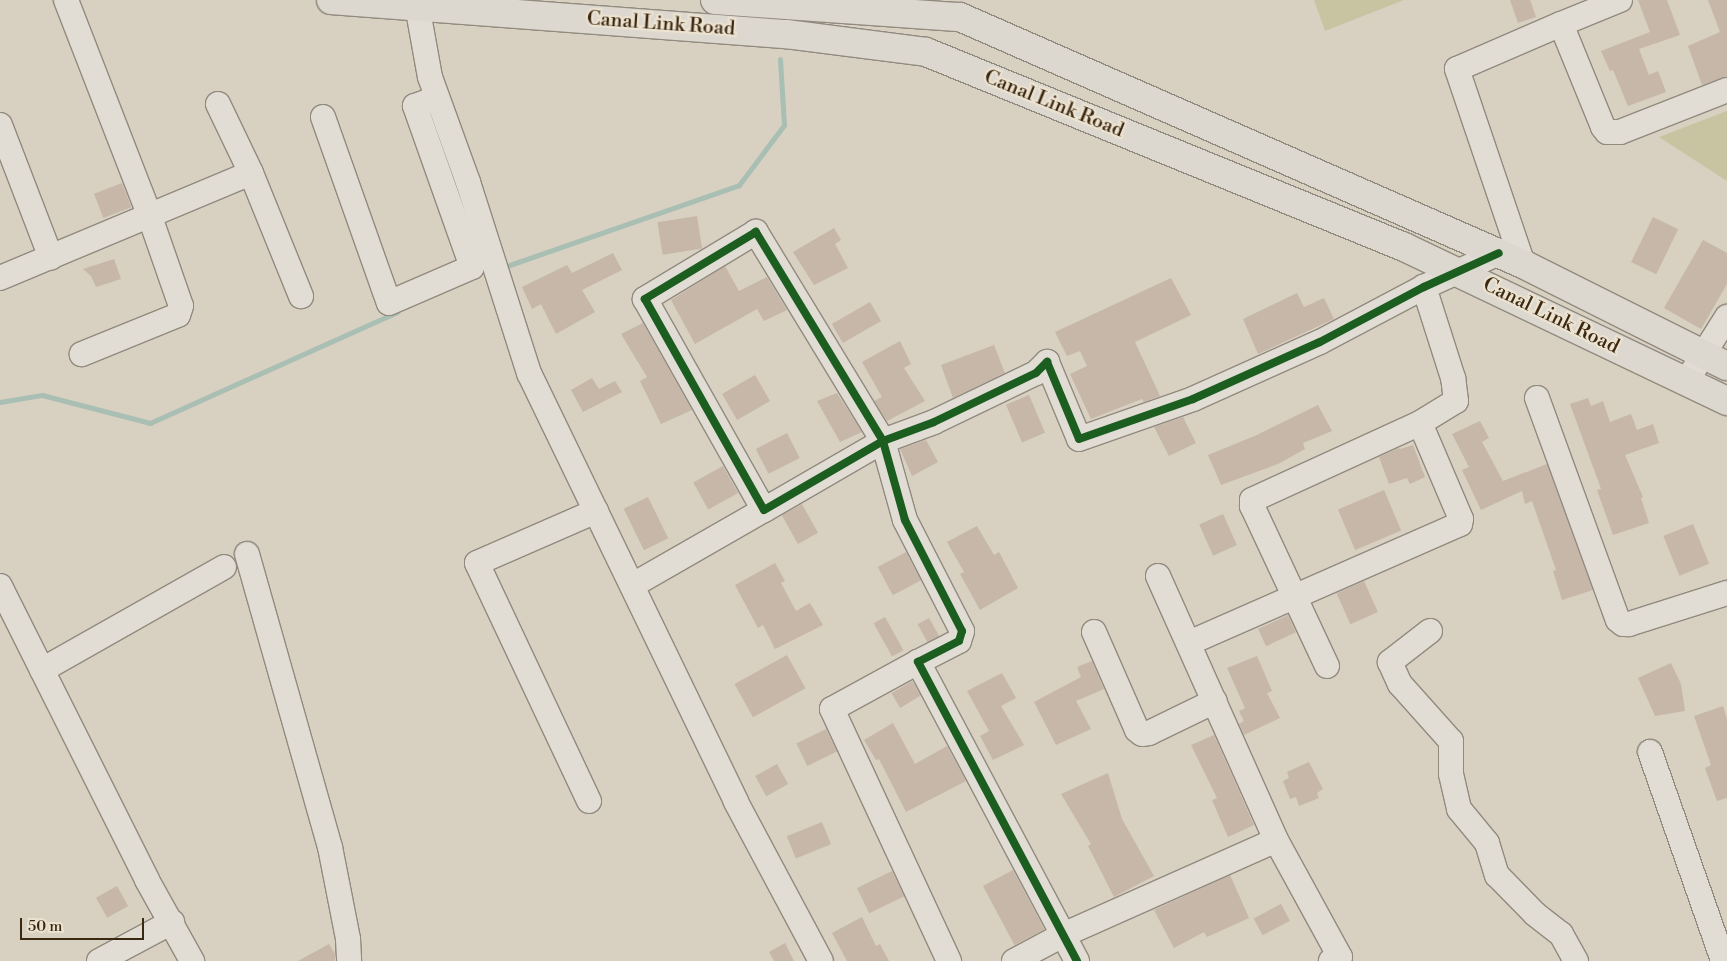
<!DOCTYPE html>
<style>
body{margin:0}
#map{position:relative;width:1727px;height:961px;overflow:hidden;background:#d8d0c1;font-family:"Libre Bodoni",serif}
div>[style]{position:absolute}
[style*='--x']{left:calc(var(--x)*1px);top:calc(var(--y)*1px);width:calc(var(--w)*1px);rotate:calc(var(--a)*1deg)}
.green>*{inset:0;background:#c8c4a2}
.stream>*{height:5px;margin:-2.5px;padding:0 2.5px;transform-origin:2.5px;border-radius:2.5px;background:#a9bfb3}
.building>*{inset:0;background:#c6b7a9;transform-origin:0 0}
.roads{filter:drop-shadow(1px 0 #918a7e) drop-shadow(-1px 0 #918a7e) drop-shadow(0 1px #918a7e) drop-shadow(0 -1px #918a7e)}
.minor>*{height:24px;margin:-12px;padding:0 12px;transform-origin:12px;border-radius:12px;background:#e1ddd5}
.major>*{height:28px;margin:-14px;padding:0 14px;transform-origin:14px;border-radius:14px;background:#dcd8cf}
.cycleway>*{height:8px;margin:-4px;padding:0 4px;transform-origin:4px;border-radius:4px;background:#1b5e20}
span{translate:-50% -50%;white-space:nowrap;text-align:center;line-height:1.15;-webkit-text-stroke:4.5px #ece2d0;paint-order:stroke}
.street-label{font-size:20px;color:#3b2811}
.scale{position:absolute;left:20px;top:918px;width:124px;height:22px;box-sizing:border-box;border:2px solid #3b2811;border-top:0;padding-left:6px;font-size:15px;line-height:18px;white-space:nowrap;color:#3b2811;-webkit-text-stroke:4px #ece2d0;paint-order:stroke}
</style>
<div id="map">
<div class="green">
<div style="clip-path:polygon(1314px 0,1404px 0,1325px 31px)"></div>
<div style="clip-path:polygon(1727px 111px,1727px 181px,1659px 137px)"></div>
</div>
<div class="stream">
<div style="--x:501;--y:268;--w:252;--a:-19.2"></div>
<div style="--x:739;--y:185;--w:75;--a:-53.1"></div>
<div style="--x:784;--y:125;--w:66;--a:-93.5"></div>
<div style="--x:0;--y:402;--w:43;--a:-9.5"></div>
<div style="--x:42;--y:395;--w:112;--a:14.5"></div>
<div style="--x:150;--y:423;--w:271;--a:-24.2"></div>
</div>
<div class="building">
<div style="clip-path:polygon(1510px 0,1530px 0,1536px 17px,1518px 23px)"></div>
<div style="clip-path:polygon(1638px 0,1667px 0,1680px 35px,1639px 49px,1649px 75px,1658px 71px,1666px 92px,1628px 106px,1613px 70px,1610px 71px,1601px 51px,1650px 32px)"></div>
<div style="clip-path:polygon(1708px 0,1727px 0,1727px 77px,1702px 85px,1688px 46px,1720px 32px)"></div>
<div style="left:122px;top:183px;width:26px;height:30px;rotate:69deg"></div>
<div style="left:697px;top:216px;width:33px;height:40px;rotate:81deg"></div>
<div style="left:1653px;top:217px;width:28px;height:50px;rotate:26deg"></div>
<div style="clip-path:polygon(834px 228px,841px 240px,835px 244px,848px 268px,814px 285px,793px 252px)"></div>
<div style="clip-path:polygon(1703px 240px,1727px 253px,1727px 284px,1701px 329px,1664px 308px)"></div>
<div style="clip-path:polygon(613px 253px,622px 270px,582px 290px,595px 312px,556px 334px,541px 304px,532px 309px,522px 287px,567px 265px,572px 273px)"></div>
<div style="clip-path:polygon(114px 259px,121px 279px,96px 287px,91px 276px,83px 269px)"></div>
<div style="clip-path:polygon(725px 266px,739px 291px,767px 277px,787px 310px,764px 321px,757px 309px,695px 344px,671px 300px)"></div>
<div style="clip-path:polygon(1171px 278px,1191px 315px,1135px 342px,1160px 396px,1144px 402px,1142px 399px,1091px 419px,1070px 374px,1087px 366px,1080px 351px,1067px 356px,1055px 332px)"></div>
<div style="clip-path:polygon(1297px 293px,1304px 307px,1324px 298px,1334px 319px,1258px 354px,1243px 319px)"></div>
<div style="left:870px;top:302px;width:22px;height:44px;rotate:60deg"></div>
<div style="clip-path:polygon(643px 323px,692px 410px,661px 424px,640px 381px,647px 377px,621px 334px)"></div>
<div style="clip-path:polygon(900px 341px,911px 364px,904px 368px,925px 401px,887px 421px,874px 401px,882px 397px,862px 362px)"></div>
<div style="clip-path:polygon(994px 345px,1005px 373px,953px 398px,941px 365px)"></div>
<div style="left:755px;top:375px;width:30px;height:38px;rotate:60deg"></div>
<div style="clip-path:polygon(592px 378px,599px 389px,615px 381px,622px 392px,583px 412px,571px 390px)"></div>
<div style="clip-path:polygon(837px 393px,862px 432px,840px 442px,817px 401px)"></div>
<div style="left:1029px;top:395px;width:41px;height:25px;rotate:67deg"></div>
<div style="clip-path:polygon(1588px 398px,1591px 406px,1603px 401px,1610px 422px,1631px 414px,1637px 430px,1653px 424px,1659px 443px,1625px 455px,1643px 497px,1641px 498px,1649px 523px,1613px 535px,1597px 490px,1601px 489px,1570px 404px)"></div>
<div style="clip-path:polygon(1318px 405px,1332px 431px,1303px 443px,1305px 449px,1278px 464px,1221px 485px,1208px 455px,1257px 435px)"></div>
<div style="clip-path:polygon(1183px 417px,1196px 443px,1169px 456px,1154px 427px)"></div>
<div style="clip-path:polygon(1480px 421px,1489px 438px,1482px 442px,1503px 481px,1547px 464px,1593px 590px,1562px 600px,1553px 571px,1556px 570px,1532px 501px,1525px 504px,1522px 491px,1481px 510px,1462px 470px,1469px 467px,1452px 434px)"></div>
<div style="left:787px;top:433px;width:28px;height:35px;rotate:63deg"></div>
<div style="clip-path:polygon(926px 440px,938px 462px,912px 476px,900px 449px)"></div>
<div style="clip-path:polygon(1413px 445px,1425px 477px,1410px 484px,1407px 478px,1389px 484px,1379px 457px,1399px 448px,1400px 449px)"></div>
<div style="left:723px;top:466px;width:31px;height:34px;rotate:61deg"></div>
<div style="left:1384px;top:490px;width:44px;height:50px;rotate:67deg"></div>
<div style="left:648px;top:497px;width:46px;height:27px;rotate:64deg"></div>
<div style="left:802px;top:504px;width:33px;height:23px;rotate:61deg"></div>
<div style="left:1223px;top:514px;width:34px;height:26px;rotate:66deg"></div>
<div style="left:1693px;top:524px;width:43px;height:32px;rotate:68deg"></div>
<div style="clip-path:polygon(977px 526px,994px 555px,999px 552px,1018px 588px,980px 610px,960px 574px,964px 572px,947px 542px)"></div>
<div style="left:906px;top:552px;width:32px;height:32px;rotate:62deg"></div>
<div style="clip-path:polygon(775px 563px,785px 581px,781px 583px,796px 611px,810px 603px,823px 625px,775px 649px,763px 625px,758px 628px,735px 585px)"></div>
<div style="left:1364px;top:581px;width:34px;height:30px;rotate:66deg"></div>
<div style="left:1288px;top:615px;width:19px;height:33px;rotate:65deg"></div>
<div style="left:885px;top:617px;width:38px;height:13px;rotate:61deg"></div>
<div style="left:929px;top:618px;width:21px;height:13px;rotate:61deg"></div>
<div style="left:787px;top:655px;width:38px;height:60px;rotate:61deg"></div>
<div style="clip-path:polygon(1257px 656px,1272px 691px,1267px 693px,1280px 718px,1244px 735px,1239px 724px,1244px 721px,1239px 711px,1245px 708px,1227px 668px)"></div>
<div style="clip-path:polygon(1092px 661px,1104px 689px,1076px 701px,1091px 729px,1056px 745px,1034px 702px,1081px 677px,1077px 667px)"></div>
<div style="clip-path:polygon(1671px 663px,1681px 684px,1685px 711px,1655px 716px,1638px 678px)"></div>
<div style="clip-path:polygon(1002px 673px,1016px 698px,1001px 706px,1024px 745px,993px 760px,980px 736px,989px 731px,967px 691px)"></div>
<div style="left:912px;top:681px;width:17px;height:24px;rotate:59deg"></div>
<div style="clip-path:polygon(1723px 706px,1727px 719px,1727px 798px,1717px 801px,1705px 768px,1711px 765px,1694px 716px)"></div>
<div style="clip-path:polygon(893px 723px,915px 764px,947px 746px,966px 781px,906px 812px,879px 759px,876px 760px,864px 740px)"></div>
<div style="left:826px;top:729px;width:25px;height:33px;rotate:64deg"></div>
<div style="clip-path:polygon(1214px 735px,1254px 825px,1228px 837px,1212px 800px,1217px 798px,1191px 745px)"></div>
<div style="clip-path:polygon(1309px 762px,1323px 789px,1317px 793px,1319px 798px,1299px 806px,1296px 797px,1290px 799px,1283px 781px,1289px 778px,1287px 772px)"></div>
<div style="left:777px;top:764px;width:23px;height:25px;rotate:61deg"></div>
<div style="clip-path:polygon(1108px 773px,1122px 819px,1154px 876px,1114px 897px,1088px 846px,1091px 844px,1061px 794px)"></div>
<div style="left:822px;top:822px;width:24px;height:38px;rotate:68deg"></div>
<div style="left:1013px;top:870px;width:67px;height:34px;rotate:62deg"></div>
<div style="left:892px;top:871px;width:28px;height:39px;rotate:64deg"></div>
<div style="clip-path:polygon(1230px 875px,1249px 918px,1207px 937px,1204px 932px,1174px 948px,1154px 910px)"></div>
<div style="left:117px;top:886px;width:23px;height:24px;rotate:61deg"></div>
<div style="left:1281px;top:904px;width:19px;height:31px;rotate:62deg"></div>
<div style="clip-path:polygon(862px 917px,876px 946px,880px 944px,889px 961px,847px 961px,832px 933px)"></div>
<div style="clip-path:polygon(785px 943px,794px 961px,774px 961px,769px 952px)"></div>
<div style="clip-path:polygon(329px 944px,335px 954px,335px 961px,298px 961px)"></div>
</div>
<div class="roads">
<div class="minor">
<div style="--x:66;--y:0;--w:233;--a:68.8"></div>
<div style="--x:150;--y:217;--w:94;--a:70.8"></div>
<div style="--x:181;--y:306;--w:9;--a:108"></div>
<div style="--x:178;--y:315;--w:104;--a:157.9"></div>
<div style="--x:1620;--y:0;--w:64;--a:157.9"></div>
<div style="--x:1561;--y:24;--w:111;--a:67.8"></div>
<div style="--x:1603;--y:127;--w:6;--a:51"></div>
<div style="--x:1607;--y:132;--w:13;--a:0"></div>
<div style="--x:1620;--y:132;--w:115;--a:-21.4"></div>
<div style="--x:417;--y:5;--w:73;--a:79.8"></div>
<div style="--x:430;--y:77;--w:112;--a:70.1"></div>
<div style="--x:468;--y:182;--w:201;--a:72.3"></div>
<div style="--x:529;--y:373;--w:476;--a:64.2"></div>
<div style="--x:736;--y:802;--w:180;--a:61.9"></div>
<div style="--x:218;--y:104;--w:76;--a:64.4"></div>
<div style="--x:251;--y:173;--w:133;--a:67.9"></div>
<div style="--x:323;--y:117;--w:197;--a:70.5"></div>
<div style="--x:389;--y:303;--w:90;--a:-23.4"></div>
<div style="--x:472;--y:267;--w:171;--a:-109.5"></div>
<div style="--x:415;--y:106;--w:23;--a:-20"></div>
<div style="--x:0;--y:125;--w:142;--a:69"></div>
<div style="--x:1523;--y:264;--w:206;--a:-108.7"></div>
<div style="--x:1457;--y:69;--w:113;--a:-23.4"></div>
<div style="--x:0;--y:278;--w:272;--a:-22.7"></div>
<div style="--x:1686;--y:382;--w:77;--a:-57.8"></div>
<div style="--x:1537;--y:398;--w:236;--a:70"></div>
<div style="--x:1618;--y:620;--w:6;--a:39"></div>
<div style="--x:1623;--y:624;--w:6;--a:0"></div>
<div style="--x:1629;--y:624;--w:103;--a:-17.6"></div>
<div style="--x:247;--y:554;--w:305;--a:74.2"></div>
<div style="--x:330;--y:847;--w:94;--a:78.9"></div>
<div style="--x:348;--y:939;--w:22;--a:87"></div>
<div style="--x:1158;--y:576;--w:289;--a:65.9"></div>
<div style="--x:1276;--y:840;--w:133;--a:61.3"></div>
<div style="--x:1340;--y:957;--w:10;--a:156"></div>
<div style="--x:633;--y:585;--w:151;--a:-29.8"></div>
<div style="--x:0;--y:586;--w:329;--a:63.4"></div>
<div style="--x:147;--y:880;--w:93;--a:60.9"></div>
<div style="--x:1430;--y:631;--w:51;--a:142.2"></div>
<div style="--x:1390;--y:662;--w:24;--a:66"></div>
<div style="--x:1400;--y:684;--w:76;--a:48.2"></div>
<div style="--x:1451;--y:741;--w:33;--a:90"></div>
<div style="--x:1451;--y:774;--w:36;--a:77"></div>
<div style="--x:1459;--y:809;--w:44;--a:50.5"></div>
<div style="--x:1487;--y:843;--w:34;--a:73"></div>
<div style="--x:1497;--y:875;--w:54;--a:45.7"></div>
<div style="--x:1535;--y:914;--w:33;--a:38"></div>
<div style="--x:1561;--y:934;--w:31;--a:61"></div>
<div style="--x:1094;--y:632;--w:107;--a:66.3"></div>
<div style="--x:1137;--y:730;--w:6;--a:39"></div>
<div style="--x:1142;--y:734;--w:7;--a:-8"></div>
<div style="--x:1149;--y:733;--w:73;--a:-25.9"></div>
<div style="--x:1189;--y:643;--w:296;--a:-23.7"></div>
<div style="--x:1460;--y:524;--w:5;--a:-79"></div>
<div style="--x:1461;--y:519;--w:104;--a:-113.1"></div>
<div style="--x:918;--y:662;--w:98;--a:151.3"></div>
<div style="--x:832;--y:709;--w:278;--a:65.1"></div>
<div style="--x:1327;--y:666;--w:177;--a:-115.1"></div>
<div style="--x:1252;--y:506;--w:6;--a:-90"></div>
<div style="--x:1252;--y:500;--w:185;--a:-24.6"></div>
<div style="--x:1420;--y:423;--w:42;--a:-31.4"></div>
<div style="--x:1456;--y:401;--w:23;--a:-97"></div>
<div style="--x:1453;--y:378;--w:96;--a:-107.7"></div>
<div style="--x:42;--y:670;--w:209;--a:-29.5"></div>
<div style="--x:1650;--y:752;--w:221;--a:70.7"></div>
<div style="--x:589;--y:801;--w:263;--a:-115.2"></div>
<div style="--x:477;--y:563;--w:130;--a:-23.6"></div>
<div style="--x:99;--y:961;--w:83;--a:-28.1"></div>
<div style="--x:1014;--y:961;--w:55;--a:-28"></div>
<div style="--x:1063;--y:935;--w:233;--a:-24"></div>
<div style="--x:1077;--y:961;--w:339;--a:-118"></div>
<div style="--x:918;--y:662;--w:46;--a:-27.1"></div>
<div style="--x:959;--y:641;--w:10;--a:-73"></div>
<div style="--x:962;--y:631;--w:125;--a:-117.2"></div>
<div style="--x:905;--y:520;--w:82;--a:-105.6"></div>
<div style="--x:883;--y:441;--w:245;--a:-121.3"></div>
<div style="--x:756;--y:232;--w:130;--a:148.9"></div>
<div style="--x:645;--y:299;--w:242;--a:60.6"></div>
<div style="--x:764;--y:510;--w:138;--a:-30.1"></div>
<div style="--x:883;--y:441;--w:54;--a:-20.4"></div>
<div style="--x:934;--y:422;--w:113;--a:-25.7"></div>
<div style="--x:1036;--y:373;--w:16;--a:-45"></div>
<div style="--x:1047;--y:362;--w:83;--a:67.4"></div>
<div style="--x:1079;--y:439;--w:121;--a:-19.3"></div>
<div style="--x:1193;--y:399;--w:139;--a:-24.2"></div>
<div style="--x:1320;--y:342;--w:118;--a:-27.9"></div>
<div style="--x:1424;--y:287;--w:82;--a:-24.4"></div>
</div>
<div class="major">
<div style="--x:331;--y:0;--w:456;--a:4.3"></div>
<div style="--x:786;--y:34;--w:141;--a:7.3"></div>
<div style="--x:926;--y:52;--w:516;--a:22.19"></div>
<div style="--x:1404;--y:247;--w:358;--a:25.5"></div>
<div style="--x:715;--y:0;--w:246;--a:4"></div>
<div style="--x:960;--y:17;--w:615;--a:23.69"></div>
<div style="--x:1523;--y:264;--w:228;--a:26.6"></div>
</div>
</div>
<div class="cycleway">
<div style="--x:1077;--y:961;--w:339;--a:-118"></div>
<div style="--x:918;--y:662;--w:46;--a:-27.1"></div>
<div style="--x:959;--y:641;--w:10;--a:-73"></div>
<div style="--x:962;--y:631;--w:125;--a:-117.2"></div>
<div style="--x:905;--y:520;--w:82;--a:-105.6"></div>
<div style="--x:883;--y:441;--w:245;--a:-121.3"></div>
<div style="--x:756;--y:232;--w:130;--a:148.9"></div>
<div style="--x:645;--y:299;--w:242;--a:60.6"></div>
<div style="--x:764;--y:510;--w:138;--a:-30.1"></div>
<div style="--x:883;--y:441;--w:54;--a:-20.4"></div>
<div style="--x:934;--y:422;--w:113;--a:-25.7"></div>
<div style="--x:1036;--y:373;--w:16;--a:-45"></div>
<div style="--x:1047;--y:362;--w:83;--a:67.4"></div>
<div style="--x:1079;--y:439;--w:121;--a:-19.3"></div>
<div style="--x:1193;--y:399;--w:139;--a:-24.2"></div>
<div style="--x:1320;--y:342;--w:118;--a:-27.9"></div>
<div style="--x:1424;--y:287;--w:82;--a:-24.4"></div>
</div>
<div class="street-label">
<span style="left:661px;top:24px;rotate:4deg">Canal Link Road</span>
<span style="left:1054px;top:104px;rotate:22deg">Canal Link Road</span>
<span style="left:1551px;top:316px;rotate:26deg">Canal Link Road</span>
</div>
<div class="scale">50 m</div>
</div>
